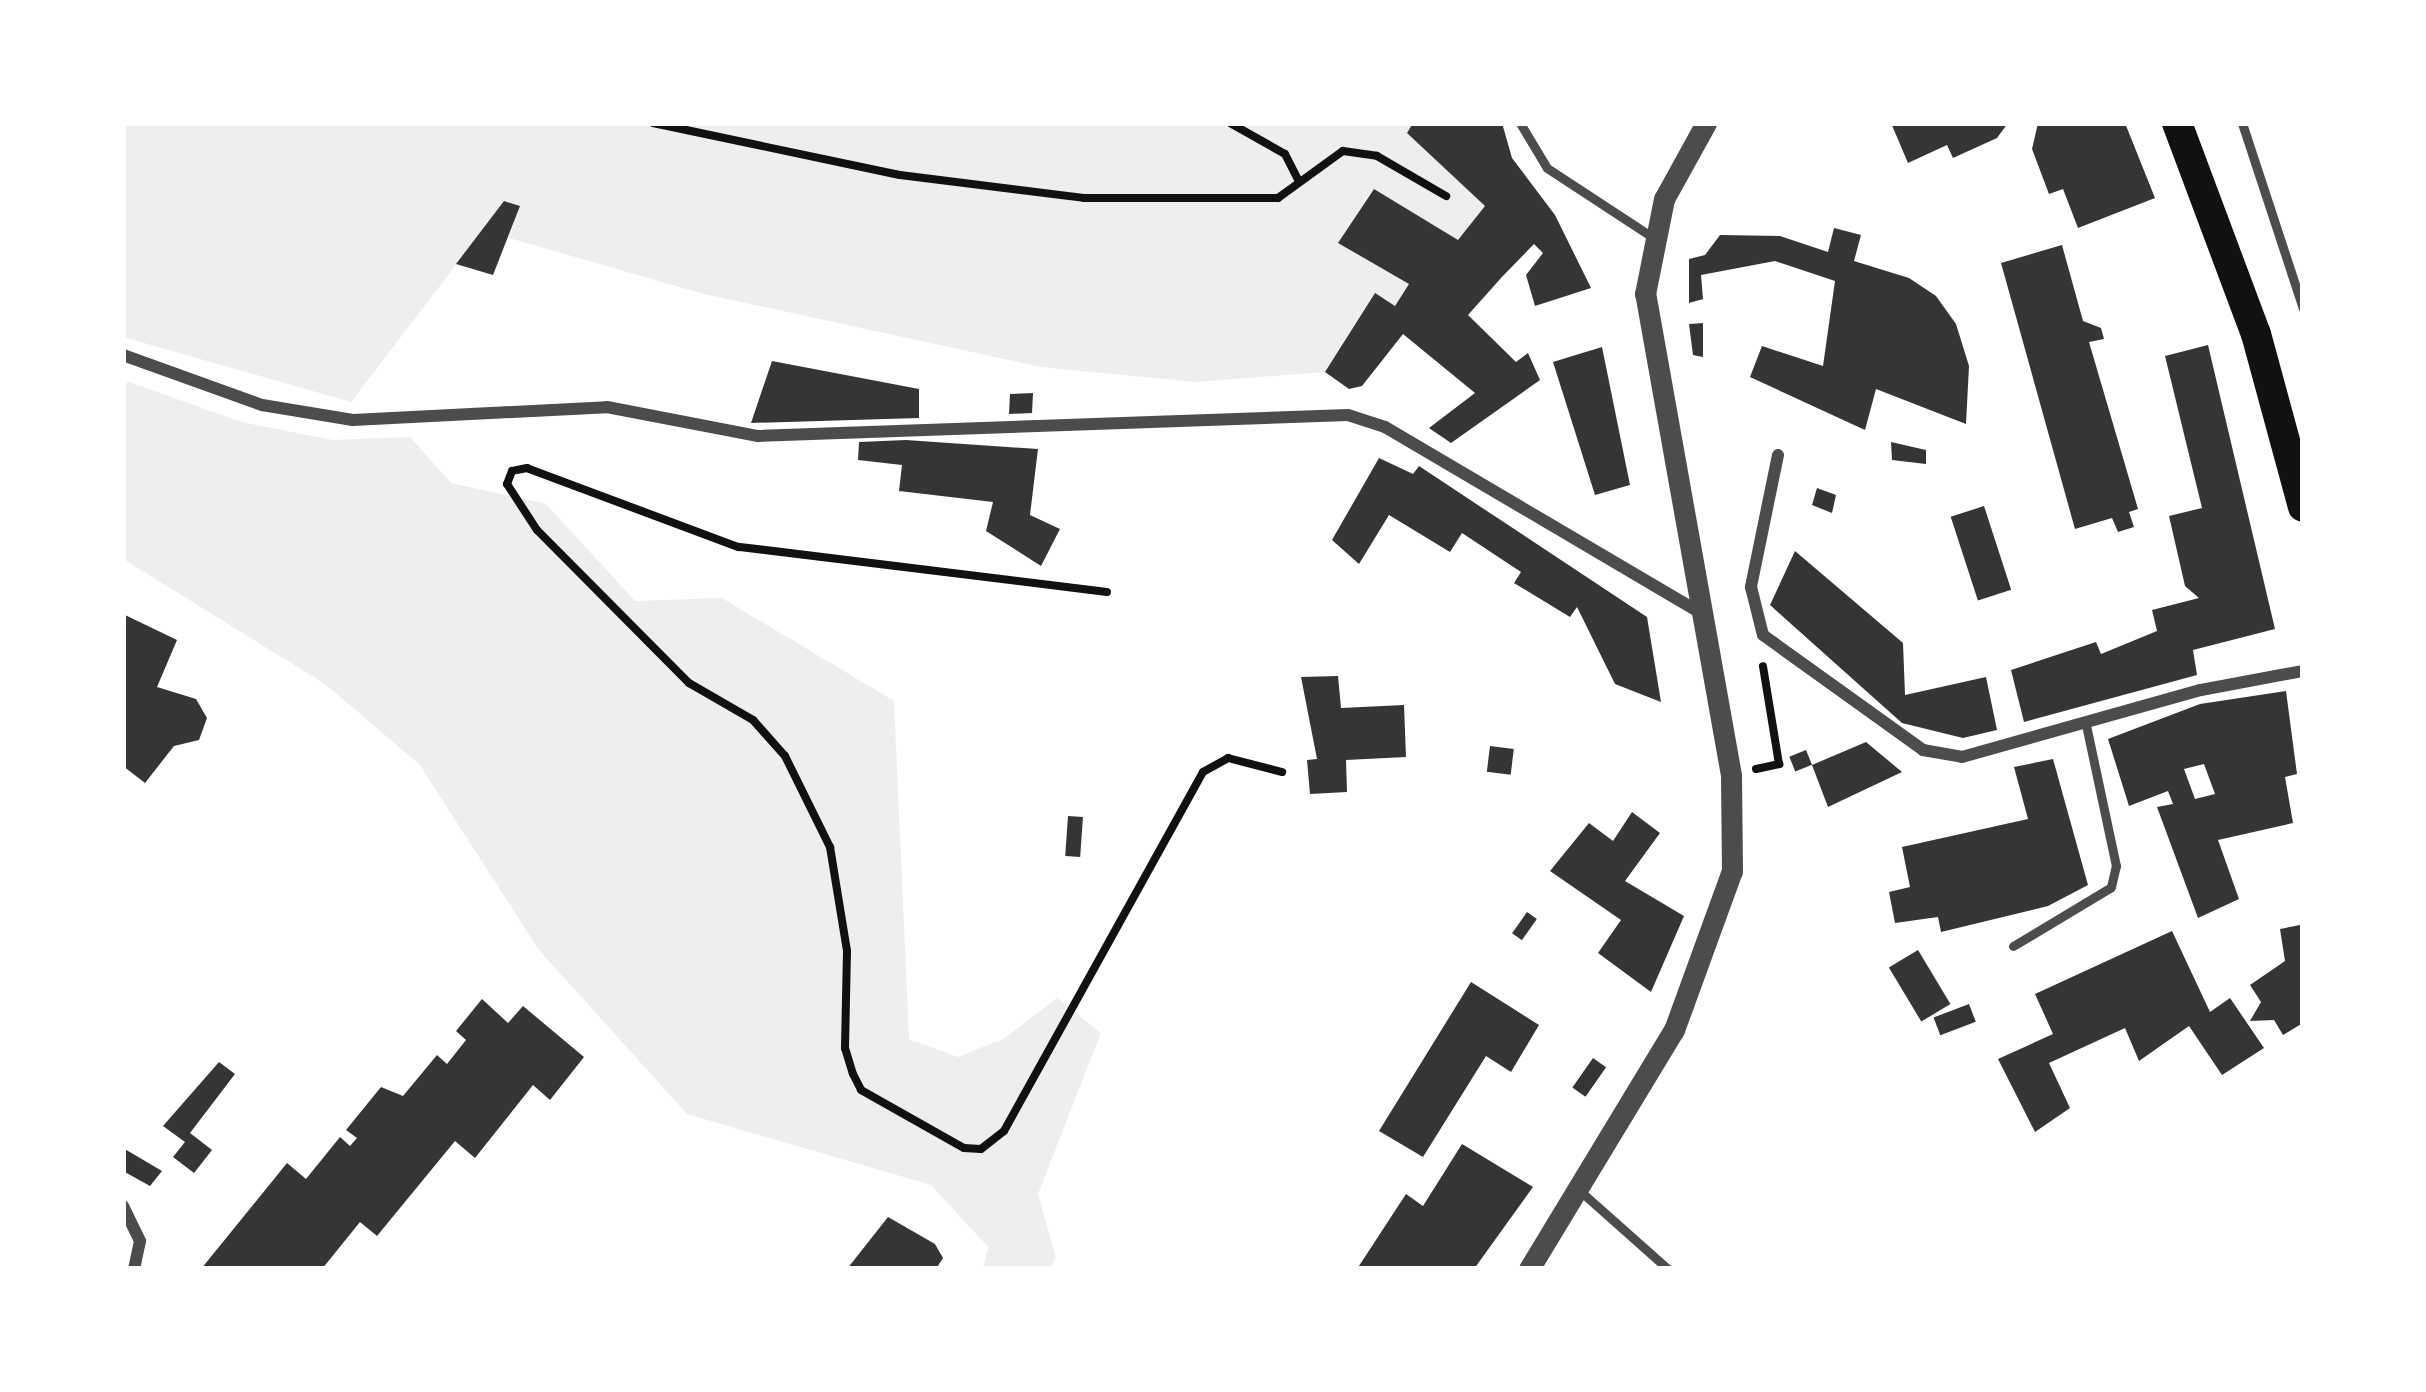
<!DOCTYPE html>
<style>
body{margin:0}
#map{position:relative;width:2426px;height:1392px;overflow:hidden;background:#fff;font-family:"Roboto Condensed",sans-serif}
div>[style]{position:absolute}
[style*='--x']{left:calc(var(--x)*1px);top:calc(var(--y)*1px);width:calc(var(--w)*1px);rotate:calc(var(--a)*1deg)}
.green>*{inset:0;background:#eee}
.building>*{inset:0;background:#353535;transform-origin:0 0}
.path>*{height:8px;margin:-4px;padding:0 4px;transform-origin:4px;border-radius:4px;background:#111}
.service>*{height:9px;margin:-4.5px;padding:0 4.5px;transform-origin:4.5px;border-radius:4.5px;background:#4c4c4c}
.minor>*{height:12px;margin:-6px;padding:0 6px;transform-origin:6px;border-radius:6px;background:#4c4c4c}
.tertiary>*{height:21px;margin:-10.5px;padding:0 10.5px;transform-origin:10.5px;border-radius:10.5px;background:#4c4c4c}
.primary>*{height:30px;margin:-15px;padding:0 15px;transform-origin:15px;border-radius:15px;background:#111}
span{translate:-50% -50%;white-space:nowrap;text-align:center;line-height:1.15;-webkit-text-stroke:12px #fff;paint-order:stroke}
.frame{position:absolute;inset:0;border:126px solid #fff;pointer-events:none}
</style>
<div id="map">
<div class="green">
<div style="clip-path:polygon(123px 123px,1413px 123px,1408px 133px,1485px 206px,1458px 240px,1373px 189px,1339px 243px,1409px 284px,1395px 306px,1374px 294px,1325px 372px,1196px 382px,1041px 367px,704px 294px,509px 238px,520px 206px,505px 201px,351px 402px,123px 337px)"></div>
<div style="clip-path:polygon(124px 380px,241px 422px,333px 440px,410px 437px,451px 483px,546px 504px,635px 601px,722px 598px,894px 701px,909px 1039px,958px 1057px,1005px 1038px,1057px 998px,1101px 1033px,1038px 1194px,1056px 1258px,1049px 1269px,983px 1269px,988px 1247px,931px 1185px,687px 1114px,539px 950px,419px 764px,325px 684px,123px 559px)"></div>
</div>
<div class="building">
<div style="clip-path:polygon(1413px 123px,1502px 123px,1512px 158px,1555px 215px,1591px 288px,1535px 306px,1526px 275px,1543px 253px,1534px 244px,1501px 278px,1468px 315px,1516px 362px,1528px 353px,1540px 380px,1451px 443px,1429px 428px,1475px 393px,1403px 334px,1362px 386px,1349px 389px,1325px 372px,1375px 293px,1395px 306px,1409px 284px,1338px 243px,1374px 189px,1458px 240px,1485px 206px,1407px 133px)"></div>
<div style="clip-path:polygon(1891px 123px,2008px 123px,1997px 138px,1953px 158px,1947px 145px,1908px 163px)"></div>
<div style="clip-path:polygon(2038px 123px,2125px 123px,2155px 198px,2078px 228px,2063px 189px,2049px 194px,2032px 149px)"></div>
<div style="clip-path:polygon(504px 201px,520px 206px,493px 275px,456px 264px)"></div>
<div style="clip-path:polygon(1834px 228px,1861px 235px,1854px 261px,1909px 278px,1936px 296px,1956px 324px,1969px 366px,1966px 424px,1876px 389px,1865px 430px,1750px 377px,1762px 346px,1823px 366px,1835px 281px,1775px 261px,1701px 275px,1703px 299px,1689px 303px,1689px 259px,1705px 255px,1720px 235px,1780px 236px,1828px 252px)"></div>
<div style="clip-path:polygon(2062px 245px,2083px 321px,2101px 328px,2104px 339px,2089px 342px,2138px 509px,2129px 512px,2134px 527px,2118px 532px,2112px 518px,2075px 529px,2001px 263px)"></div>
<div style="clip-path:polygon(1703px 323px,1703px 357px,1693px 355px,1689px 324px)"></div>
<div style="clip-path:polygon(2208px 345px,2275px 629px,2193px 650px,2197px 675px,2024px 722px,2011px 670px,2096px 642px,2101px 654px,2157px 631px,2152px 610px,2199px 598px,2185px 586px,2169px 516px,2202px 508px,2165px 356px)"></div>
<div style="clip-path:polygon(1602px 347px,1630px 485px,1595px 495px,1553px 362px)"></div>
<div style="clip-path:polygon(772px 361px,919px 389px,919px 418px,751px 423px)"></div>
<div style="clip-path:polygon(1033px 393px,1032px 413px,1009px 414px,1010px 394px)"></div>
<div style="clip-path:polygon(906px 440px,1038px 449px,1030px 515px,1060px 529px,1041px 566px,986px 531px,993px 502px,899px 491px,902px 465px,858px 460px,859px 442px)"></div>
<div style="clip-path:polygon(1891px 442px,1926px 450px,1926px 464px,1892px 460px)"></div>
<div style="clip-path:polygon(1379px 458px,1413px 474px,1419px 466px,1647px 617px,1661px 702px,1615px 684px,1577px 607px,1570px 617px,1514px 583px,1521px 572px,1462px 533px,1450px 552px,1389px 515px,1359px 564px,1332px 540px)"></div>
<div style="clip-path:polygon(1817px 488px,1836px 495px,1832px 513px,1812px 505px)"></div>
<div style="left:1984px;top:506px;width:88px;height:35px;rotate:72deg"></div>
<div style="clip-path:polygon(1795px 551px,1903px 643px,1905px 695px,1986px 677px,1997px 730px,1963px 738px,1902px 723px,1770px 605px)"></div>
<div style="clip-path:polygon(123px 614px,177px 640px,157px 687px,196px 699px,207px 718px,199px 740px,174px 746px,145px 783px,123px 766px)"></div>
<div style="clip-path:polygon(1338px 676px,1341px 708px,1404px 705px,1406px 757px,1346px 760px,1347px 792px,1310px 794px,1307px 760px,1317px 759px,1301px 677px)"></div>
<div style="clip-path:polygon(evenodd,2286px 691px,2297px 774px,2285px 777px,2293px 823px,2218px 840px,2239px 899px,2198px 918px,2157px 807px,2173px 804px,2168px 791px,2129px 806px,2108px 739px,2200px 704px,2286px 691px,2204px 764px,2215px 794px,2195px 799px,2184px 769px,2204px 764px)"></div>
<div style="clip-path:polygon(1866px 742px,1902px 772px,1828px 807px,1812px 765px)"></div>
<div style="left:1490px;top:746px;width:24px;height:26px;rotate:7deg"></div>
<div style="left:1806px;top:750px;width:16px;height:18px;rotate:68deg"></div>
<div style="clip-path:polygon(2053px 759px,2088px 885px,2048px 906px,1941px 932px,1938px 917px,1895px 923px,1889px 892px,1910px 887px,1902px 847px,2028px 819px,2014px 767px)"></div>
<div style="clip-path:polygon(1632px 812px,1660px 833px,1625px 881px,1684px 916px,1651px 992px,1598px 953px,1621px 920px,1550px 871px,1589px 823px,1613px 841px)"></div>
<div style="left:1068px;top:816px;width:15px;height:40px;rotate:4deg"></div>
<div style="left:1527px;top:912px;width:12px;height:26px;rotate:35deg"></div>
<div style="clip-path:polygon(2300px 925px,2303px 1023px,2283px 1035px,2274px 1020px,2250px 1021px,2261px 1002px,2250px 985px,2285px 961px,2280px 929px)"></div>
<div style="clip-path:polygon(2172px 931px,2210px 1012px,2230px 998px,2264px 1048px,2222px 1075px,2189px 1026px,2139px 1061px,2125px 1028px,2049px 1063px,2070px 1108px,2035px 1132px,1998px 1059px,2053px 1034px,2035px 994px)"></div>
<div style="left:1918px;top:950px;width:63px;height:34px;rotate:59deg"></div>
<div style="clip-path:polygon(1471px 982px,1539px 1025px,1511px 1072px,1486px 1056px,1423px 1157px,1379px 1131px)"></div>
<div style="clip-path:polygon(482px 999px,508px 1023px,523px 1006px,584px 1057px,550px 1100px,533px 1085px,475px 1158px,455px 1141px,377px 1236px,360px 1222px,322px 1269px,201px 1269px,287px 1163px,306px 1179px,340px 1137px,350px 1146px,357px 1138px,346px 1130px,381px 1087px,403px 1096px,437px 1055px,447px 1064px,466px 1040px,456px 1031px)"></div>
<div style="left:1969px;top:1004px;width:19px;height:38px;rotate:69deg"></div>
<div style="left:1593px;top:1058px;width:16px;height:36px;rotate:35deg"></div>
<div style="clip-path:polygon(219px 1062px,235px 1074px,190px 1133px,212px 1150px,194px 1173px,173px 1157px,185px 1142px,163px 1126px)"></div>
<div style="clip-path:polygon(1462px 1144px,1533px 1187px,1474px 1269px,1357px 1269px,1406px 1194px,1423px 1206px)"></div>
<div style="clip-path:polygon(123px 1148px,162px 1171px,150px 1186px,123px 1171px)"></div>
<div style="clip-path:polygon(888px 1217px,935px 1244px,943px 1258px,936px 1269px,847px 1269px)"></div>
</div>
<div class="path">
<div style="--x:653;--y:123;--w:252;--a:11.9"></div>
<div style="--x:900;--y:175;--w:185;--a:7.1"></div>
<div style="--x:1084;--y:198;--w:194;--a:0"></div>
<div style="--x:1278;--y:198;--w:80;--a:-35.9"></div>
<div style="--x:1343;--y:151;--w:34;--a:8"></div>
<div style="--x:1377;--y:156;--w:80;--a:30.1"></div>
<div style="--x:1230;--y:123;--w:63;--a:29.4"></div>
<div style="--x:1285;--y:154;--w:29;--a:63"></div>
<div style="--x:1107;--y:592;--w:372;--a:-173"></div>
<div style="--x:738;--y:547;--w:225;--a:-159.5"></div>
<div style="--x:527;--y:468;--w:15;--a:169"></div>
<div style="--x:512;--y:471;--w:14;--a:111"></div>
<div style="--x:507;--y:484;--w:55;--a:56.9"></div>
<div style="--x:537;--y:530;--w:216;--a:45.2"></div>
<div style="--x:689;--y:683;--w:74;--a:30"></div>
<div style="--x:753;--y:720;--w:48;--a:48.4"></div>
<div style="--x:785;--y:756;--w:102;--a:63.7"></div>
<div style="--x:830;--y:847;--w:105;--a:80.7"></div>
<div style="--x:847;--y:951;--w:97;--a:91.2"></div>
<div style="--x:845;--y:1048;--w:27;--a:73"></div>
<div style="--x:853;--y:1074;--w:18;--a:63"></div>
<div style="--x:861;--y:1090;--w:118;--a:29.4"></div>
<div style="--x:964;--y:1148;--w:17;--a:3"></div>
<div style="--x:981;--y:1149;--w:29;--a:-38"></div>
<div style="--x:1004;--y:1131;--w:410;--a:-61"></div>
<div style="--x:1203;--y:772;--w:29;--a:-29"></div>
<div style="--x:1228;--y:758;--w:56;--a:14.5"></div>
<div style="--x:1756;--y:769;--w:24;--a:-12"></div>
<div style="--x:1779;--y:764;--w:99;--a:-99.3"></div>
</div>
<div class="service">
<div style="--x:1520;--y:123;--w:52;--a:59"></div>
<div style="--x:1547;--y:168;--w:124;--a:33.2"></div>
<div style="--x:2242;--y:123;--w:195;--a:71.8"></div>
<div style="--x:2013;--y:946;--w:114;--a:-31"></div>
<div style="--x:2111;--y:887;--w:22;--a:-77"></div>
<div style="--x:2116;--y:866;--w:144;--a:-102"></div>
<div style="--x:1579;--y:1190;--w:119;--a:41.6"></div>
</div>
<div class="minor">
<div style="--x:123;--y:355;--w:148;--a:19.8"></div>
<div style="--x:262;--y:405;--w:92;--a:9.4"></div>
<div style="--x:353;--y:420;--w:254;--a:-2.9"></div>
<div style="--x:607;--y:407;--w:154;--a:10.9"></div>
<div style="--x:758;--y:436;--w:590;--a:-2.04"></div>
<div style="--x:1348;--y:415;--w:39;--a:18"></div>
<div style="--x:1385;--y:427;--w:368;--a:30.5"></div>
<div style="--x:1778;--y:455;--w:135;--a:101.6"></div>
<div style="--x:1751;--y:587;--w:49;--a:76"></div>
<div style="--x:1763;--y:635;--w:197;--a:35.7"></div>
<div style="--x:1923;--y:750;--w:40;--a:10"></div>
<div style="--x:1962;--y:757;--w:248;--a:-15.7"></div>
<div style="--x:2201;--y:690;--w:104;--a:-10.6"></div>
<div style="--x:123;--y:1206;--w:39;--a:64"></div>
<div style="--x:140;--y:1241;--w:29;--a:102"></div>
</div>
<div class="tertiary">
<div style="--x:1529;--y:1269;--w:280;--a:-58.8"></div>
<div style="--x:1674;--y:1030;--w:169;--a:-70"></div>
<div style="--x:1732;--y:871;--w:96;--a:-90.6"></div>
<div style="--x:1731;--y:775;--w:489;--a:-100.1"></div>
<div style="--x:1645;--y:294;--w:97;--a:-78.7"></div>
<div style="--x:1664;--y:199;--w:87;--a:-61.1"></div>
</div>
<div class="primary">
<div style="--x:2177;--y:123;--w:225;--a:69.5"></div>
<div style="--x:2256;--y:334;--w:179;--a:74.8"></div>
</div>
<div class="frame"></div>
</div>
